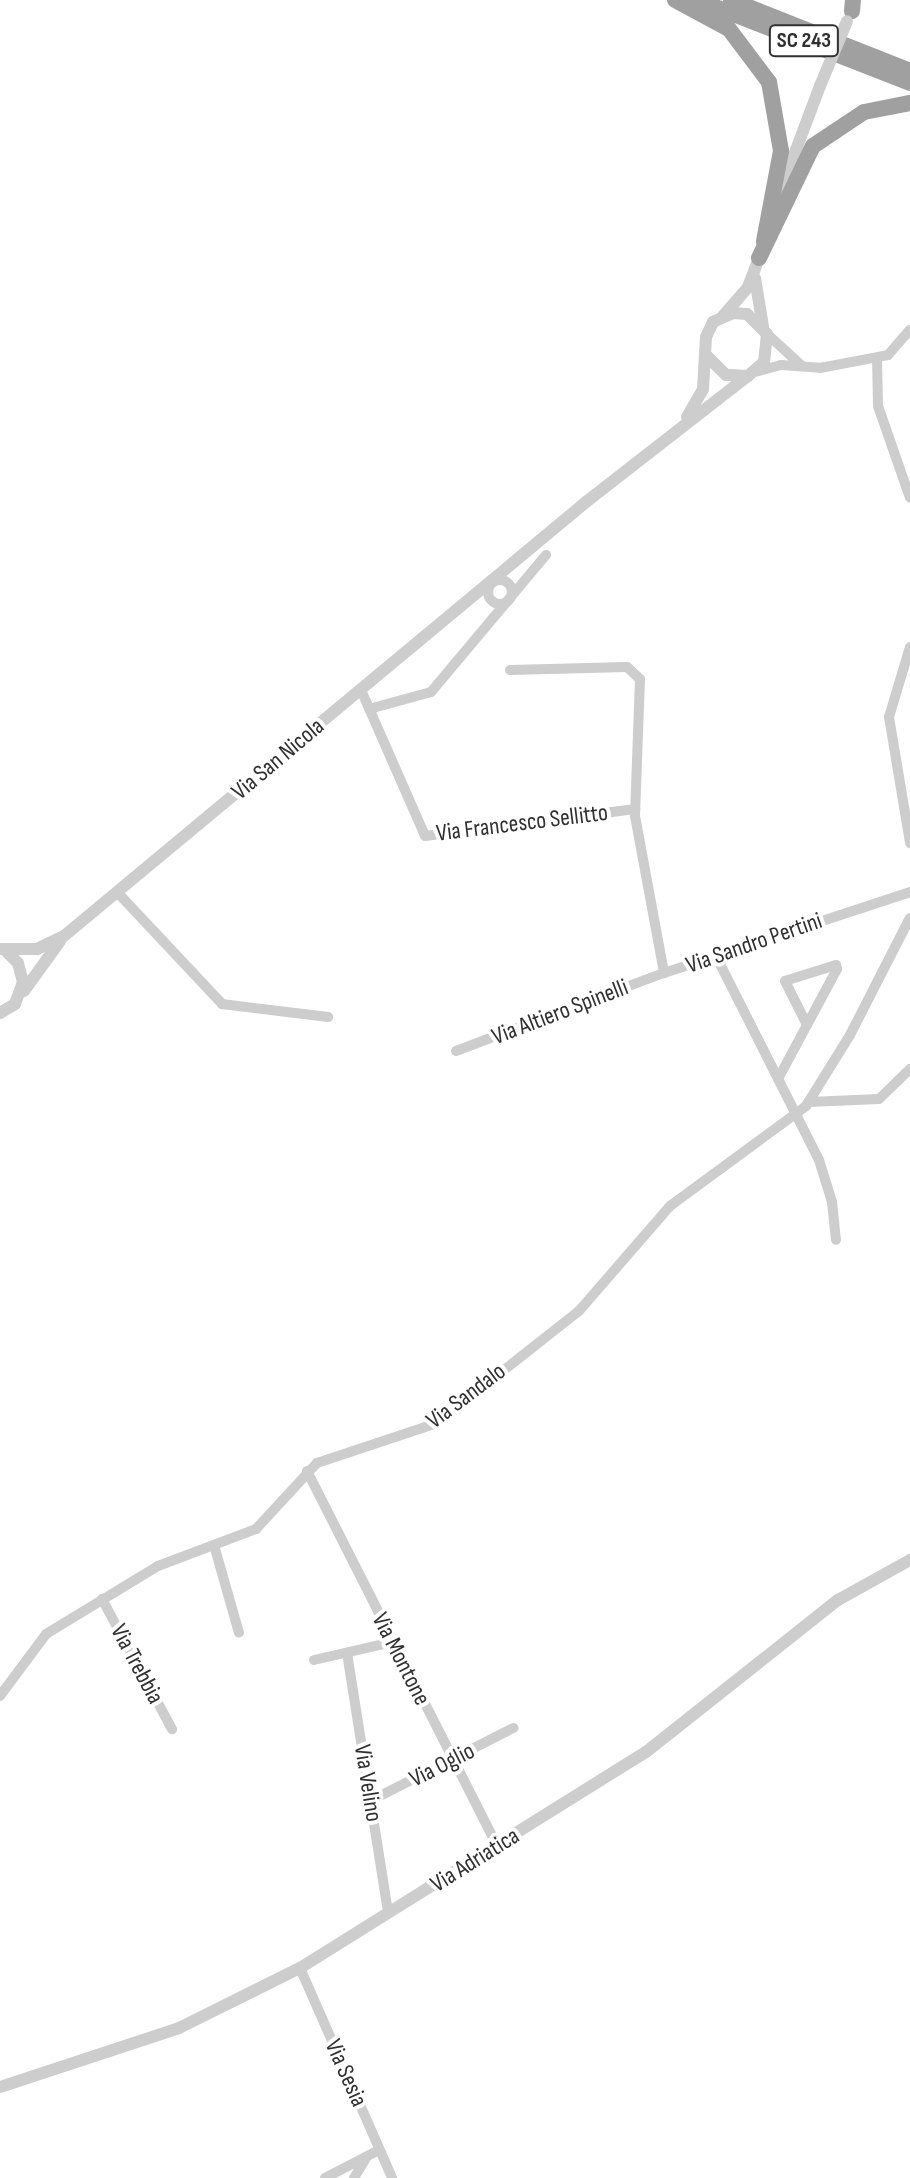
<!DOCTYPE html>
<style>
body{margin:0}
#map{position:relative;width:910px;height:2178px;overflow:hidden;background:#fff;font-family:"Sofia Sans Condensed",sans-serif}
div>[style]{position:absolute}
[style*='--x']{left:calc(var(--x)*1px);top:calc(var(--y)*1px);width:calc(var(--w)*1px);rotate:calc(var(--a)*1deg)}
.minor>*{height:10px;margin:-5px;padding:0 5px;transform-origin:5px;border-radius:5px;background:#cdcdcd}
.minor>.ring{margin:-5px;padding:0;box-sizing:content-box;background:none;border:10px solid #cdcdcd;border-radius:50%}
.tertiary>*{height:12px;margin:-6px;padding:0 6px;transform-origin:6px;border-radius:6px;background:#cdcdcd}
.trunk>*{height:16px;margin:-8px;padding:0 8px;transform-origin:8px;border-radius:8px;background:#a0a0a0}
.tertiary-bridge>*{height:12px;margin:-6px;padding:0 6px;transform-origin:6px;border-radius:6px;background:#cdcdcd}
span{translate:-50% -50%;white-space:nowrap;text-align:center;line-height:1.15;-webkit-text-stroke:8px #fff;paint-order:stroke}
.shield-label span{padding:2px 6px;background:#fff;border:2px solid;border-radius:6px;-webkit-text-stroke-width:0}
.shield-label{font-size:22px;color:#303030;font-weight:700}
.street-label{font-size:24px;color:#303030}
</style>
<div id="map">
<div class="minor">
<div style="--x:767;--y:334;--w:46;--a:42.4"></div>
<div style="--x:877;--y:358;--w:48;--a:88.8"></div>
<div style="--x:878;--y:406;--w:97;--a:70.8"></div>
<div style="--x:755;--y:372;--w:27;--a:-15"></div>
<div style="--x:781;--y:365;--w:39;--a:4"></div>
<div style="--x:820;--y:368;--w:69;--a:-10.8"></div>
<div style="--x:888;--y:355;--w:33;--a:-49"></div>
<div class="ring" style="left:488px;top:580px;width:14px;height:14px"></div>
<div style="--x:910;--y:647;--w:73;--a:106.7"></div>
<div style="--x:889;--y:717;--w:128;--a:80.5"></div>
<div style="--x:510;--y:670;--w:117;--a:-1.5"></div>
<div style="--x:627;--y:667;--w:18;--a:43"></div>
<div style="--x:640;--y:679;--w:137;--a:92.1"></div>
<div style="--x:635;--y:816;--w:160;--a:79.5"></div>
<div style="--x:664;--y:973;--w:259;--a:-18.2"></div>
<div style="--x:361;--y:690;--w:159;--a:66.3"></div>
<div style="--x:425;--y:836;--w:212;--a:-7.3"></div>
<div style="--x:369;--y:709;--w:64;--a:-15.3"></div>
<div style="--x:431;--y:692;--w:179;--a:-50"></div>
<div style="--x:117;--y:892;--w:154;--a:46.8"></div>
<div style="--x:222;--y:1004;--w:107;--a:7"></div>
<div style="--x:716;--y:956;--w:229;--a:63.2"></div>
<div style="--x:819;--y:1160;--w:44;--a:72.8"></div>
<div style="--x:832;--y:1202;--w:38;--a:84"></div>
<div style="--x:456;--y:1051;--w:222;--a:-20.6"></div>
<div style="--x:778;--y:1079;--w:61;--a:-61.8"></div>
<div style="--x:807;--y:1025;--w:64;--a:-61.8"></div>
<div style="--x:837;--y:969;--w:4;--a:-104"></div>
<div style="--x:836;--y:965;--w:53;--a:162.6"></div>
<div style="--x:785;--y:981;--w:49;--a:63.4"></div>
<div style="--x:809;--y:1102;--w:70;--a:-2.5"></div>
<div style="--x:879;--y:1099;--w:43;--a:-44.1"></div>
<div style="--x:307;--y:1471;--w:420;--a:63.1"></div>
<div style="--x:214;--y:1545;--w:91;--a:74.1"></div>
<div style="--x:102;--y:1599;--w:148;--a:61.7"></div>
<div style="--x:347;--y:1653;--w:263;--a:81"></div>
<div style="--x:314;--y:1660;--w:80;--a:-13"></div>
<div style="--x:0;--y:1696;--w:77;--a:-53.4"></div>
<div style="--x:46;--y:1634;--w:131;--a:-31.3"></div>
<div style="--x:158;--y:1566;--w:105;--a:-20.7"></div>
<div style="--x:256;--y:1529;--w:90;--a:-47.3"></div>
<div style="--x:317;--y:1463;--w:126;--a:-18.4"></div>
<div style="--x:437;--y:1423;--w:181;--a:-38.3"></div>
<div style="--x:579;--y:1311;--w:139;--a:-49.1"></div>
<div style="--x:670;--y:1206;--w:169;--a:-36.3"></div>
<div style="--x:806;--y:1106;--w:84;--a:-58.2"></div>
<div style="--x:850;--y:1035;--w:131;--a:-62.9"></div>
<div style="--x:370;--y:1801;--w:161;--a:-27"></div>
<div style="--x:300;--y:1968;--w:229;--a:66.3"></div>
<div style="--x:325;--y:2178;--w:61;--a:-27.4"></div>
<div style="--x:354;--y:2178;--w:23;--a:-59"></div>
</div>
<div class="tertiary">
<div style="--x:779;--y:195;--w:116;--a:-69.4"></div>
<div style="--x:755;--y:278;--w:50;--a:80.7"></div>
<div style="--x:723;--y:316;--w:38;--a:-49"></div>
<div style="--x:748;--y:287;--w:39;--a:-69"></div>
<div style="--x:687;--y:417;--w:32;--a:-60"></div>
<div style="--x:703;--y:389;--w:52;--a:-86.7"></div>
<div style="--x:706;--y:337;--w:17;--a:-65"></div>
<div style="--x:713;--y:322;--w:22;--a:-24"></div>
<div style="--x:733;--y:313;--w:14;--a:4"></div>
<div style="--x:747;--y:314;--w:28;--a:45"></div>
<div style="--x:767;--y:334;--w:28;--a:96"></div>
<div style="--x:764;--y:362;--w:21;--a:139"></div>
<div style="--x:748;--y:376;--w:22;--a:-177"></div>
<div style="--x:726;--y:375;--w:28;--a:-135"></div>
<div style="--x:0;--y:949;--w:37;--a:0"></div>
<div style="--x:37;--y:949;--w:30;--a:-26"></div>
<div style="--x:64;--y:936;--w:679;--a:-39.74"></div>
<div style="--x:586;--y:502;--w:205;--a:-37.9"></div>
<div style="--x:24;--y:991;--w:62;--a:-54.2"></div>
<div style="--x:0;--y:1013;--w:17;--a:-31"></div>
<div style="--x:15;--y:1004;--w:23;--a:-70"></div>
<div style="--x:23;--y:982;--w:20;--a:-105"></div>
<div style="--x:18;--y:963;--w:16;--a:-135"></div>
<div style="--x:0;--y:2087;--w:188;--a:-18.2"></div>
<div style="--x:179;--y:2028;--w:135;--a:-26.4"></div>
<div style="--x:300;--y:1968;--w:408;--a:-32"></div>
<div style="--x:646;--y:1752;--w:245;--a:-38.4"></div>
<div style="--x:838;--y:1600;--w:82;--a:-29.1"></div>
</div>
<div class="trunk">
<div style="--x:675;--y:0;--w:61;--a:28.2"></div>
<div style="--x:729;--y:29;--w:66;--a:53"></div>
<div style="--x:769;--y:82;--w:70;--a:80.1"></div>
<div style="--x:781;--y:151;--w:92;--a:100.7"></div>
<div style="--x:731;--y:0;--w:193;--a:21.6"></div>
<div style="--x:700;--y:1;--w:225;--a:21.3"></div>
<div style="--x:852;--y:11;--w:11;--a:-85"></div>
<div style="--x:759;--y:258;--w:124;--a:-64.3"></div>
<div style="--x:813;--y:146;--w:61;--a:-33.7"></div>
<div style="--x:864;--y:112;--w:47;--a:-11.1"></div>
</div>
<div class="tertiary-bridge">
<div style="--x:820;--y:86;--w:70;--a:-67.4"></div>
</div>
<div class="shield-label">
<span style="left:804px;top:41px">SC 243</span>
</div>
<div class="street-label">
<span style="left:278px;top:759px;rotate:-40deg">Via San Nicola</span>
<span style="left:522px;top:823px;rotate:-7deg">Via Francesco Sellitto</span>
<span style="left:754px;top:943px;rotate:-19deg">Via Sandro Pertini</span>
<span style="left:560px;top:1012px;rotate:-21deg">Via Altiero Spinelli</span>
<span style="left:466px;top:1396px;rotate:-37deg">Via Sandalo</span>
<span style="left:401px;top:1659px;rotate:63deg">Via Montone</span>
<span style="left:137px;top:1664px;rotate:62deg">Via Trebbia</span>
<span style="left:442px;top:1765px;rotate:-27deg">Via Oglio</span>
<span style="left:368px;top:1783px;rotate:81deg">Via Velino</span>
<span style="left:475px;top:1860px;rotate:-32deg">Via Adriatica</span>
<span style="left:346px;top:2073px;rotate:66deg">Via Sesia</span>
</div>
</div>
